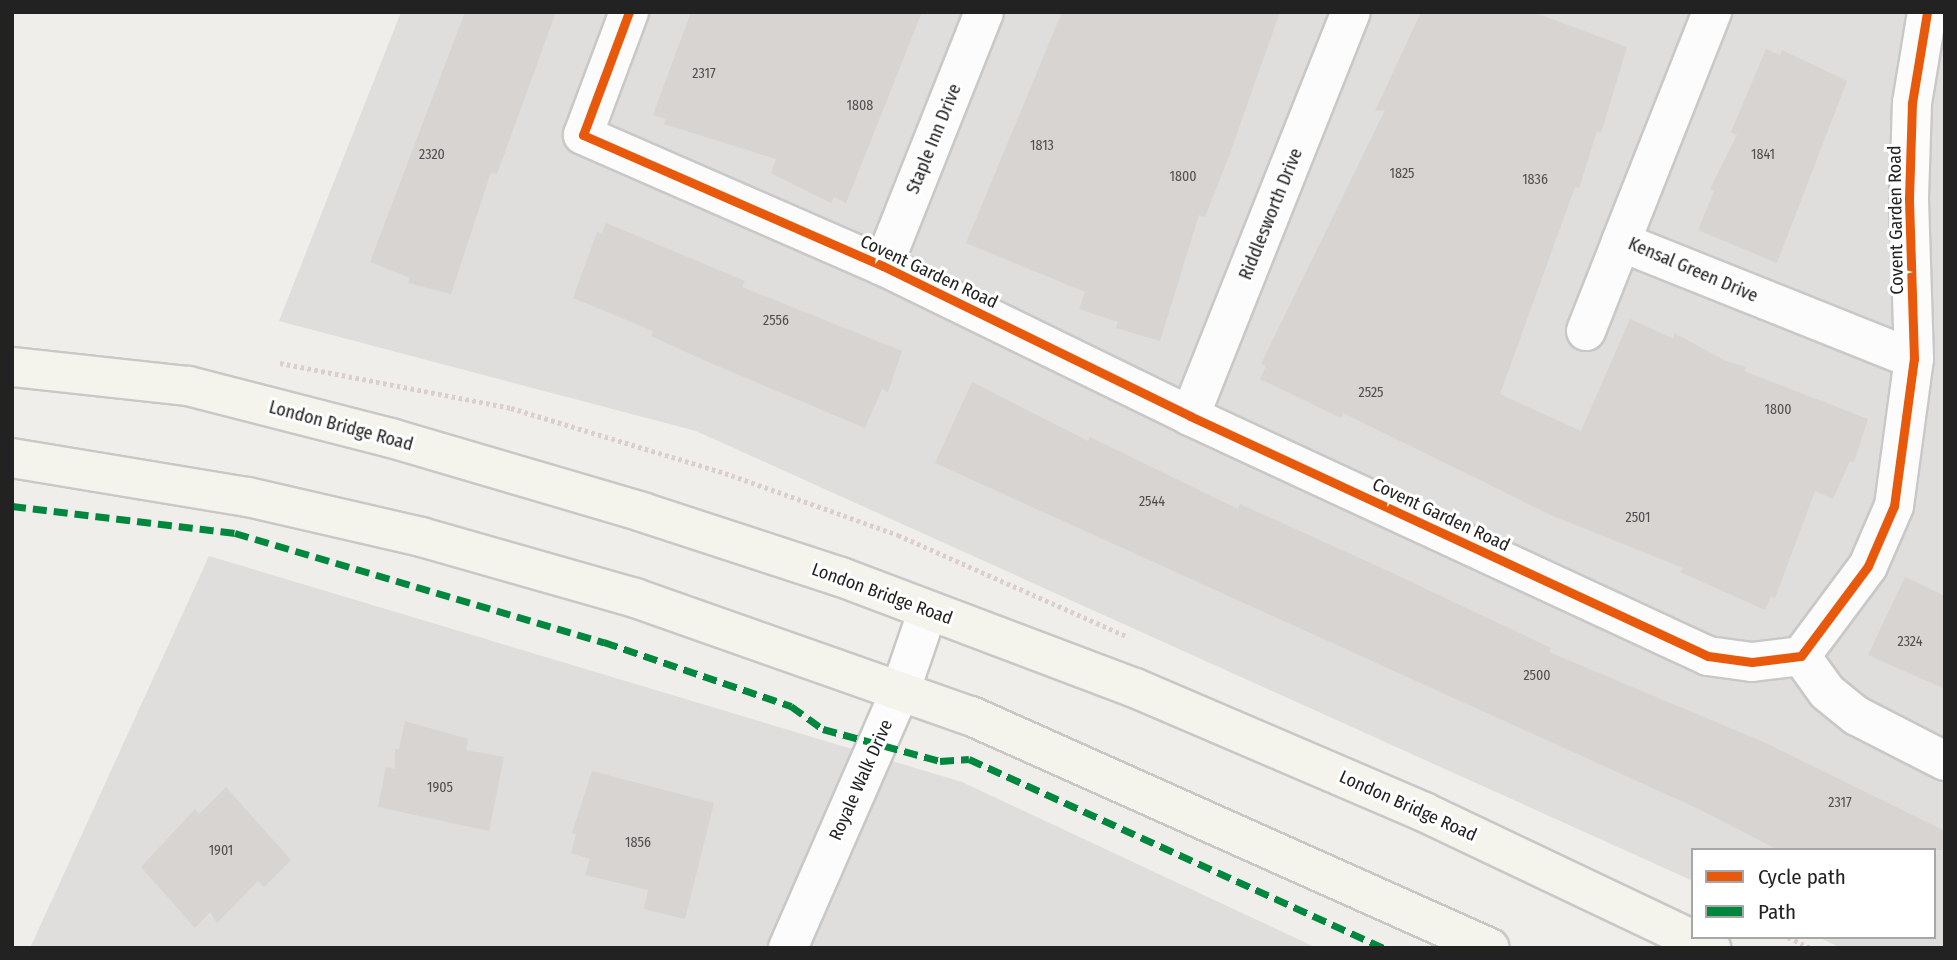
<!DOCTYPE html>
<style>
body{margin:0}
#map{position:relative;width:1957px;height:960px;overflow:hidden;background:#f0eeeb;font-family:"Fira Sans Condensed",sans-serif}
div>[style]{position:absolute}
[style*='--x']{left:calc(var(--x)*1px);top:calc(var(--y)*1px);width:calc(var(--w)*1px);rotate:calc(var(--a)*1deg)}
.residential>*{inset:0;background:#dfdedc}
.building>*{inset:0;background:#d7d4d2}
.path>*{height:4.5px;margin-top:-2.25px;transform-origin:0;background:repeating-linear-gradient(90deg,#dccecd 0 3.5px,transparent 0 7px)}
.roads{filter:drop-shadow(2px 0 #c9c8c7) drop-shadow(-2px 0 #c9c8c7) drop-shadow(0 2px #c9c8c7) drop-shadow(0 -2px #c9c8c7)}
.minor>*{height:38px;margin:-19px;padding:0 19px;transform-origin:19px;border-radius:19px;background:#fdfcfc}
.secondary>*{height:38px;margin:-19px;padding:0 19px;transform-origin:19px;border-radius:19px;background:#f4f4ed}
.quiet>*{height:7px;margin-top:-3.5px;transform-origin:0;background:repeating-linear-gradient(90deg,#00873e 0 14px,transparent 0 21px)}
.cycleway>*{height:9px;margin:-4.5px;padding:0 4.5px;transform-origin:4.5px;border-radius:4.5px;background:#e8590c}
span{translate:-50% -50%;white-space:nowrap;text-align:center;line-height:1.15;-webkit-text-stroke:6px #fff;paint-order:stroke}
.number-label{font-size:14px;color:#4f4e4e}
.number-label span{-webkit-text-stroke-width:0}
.street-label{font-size:18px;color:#222}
.frame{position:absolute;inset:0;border:14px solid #222;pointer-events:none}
.legend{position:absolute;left:1691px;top:848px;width:245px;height:91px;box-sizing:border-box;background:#fff;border:2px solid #a7a7a7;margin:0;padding:9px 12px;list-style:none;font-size:21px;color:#222}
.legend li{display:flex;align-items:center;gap:14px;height:35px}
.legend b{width:35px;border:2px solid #a7a7a7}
</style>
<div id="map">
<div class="residential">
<div style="clip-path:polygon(401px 12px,1945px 12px,1945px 948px,1841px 948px,1818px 937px,1934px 937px,1934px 850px,1693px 850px,1693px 881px,696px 431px,279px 321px)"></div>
<div style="clip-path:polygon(209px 556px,962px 782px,1317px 948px,30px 948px)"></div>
</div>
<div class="building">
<div style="clip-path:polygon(465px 12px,556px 12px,497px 174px,491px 172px,451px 294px,408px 283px,410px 278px,370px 262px)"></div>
<div style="clip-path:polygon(691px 12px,922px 12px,846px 203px,834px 197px,831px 203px,771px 173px,776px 159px,664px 124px,666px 119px,653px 115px)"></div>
<div style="clip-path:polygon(1062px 12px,1280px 12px,1228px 159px,1205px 217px,1199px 215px,1160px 341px,1116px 328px,1118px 322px,1079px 309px,1085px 292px,966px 243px)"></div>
<div style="clip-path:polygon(1421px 12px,1533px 12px,1627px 47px,1601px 133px,1597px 131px,1579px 188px,1575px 187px,1500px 394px,1581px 431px,1630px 319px,1674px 339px,1674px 333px,1726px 361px,1746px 367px,1744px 371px,1868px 419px,1854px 462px,1850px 461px,1833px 499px,1815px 491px,1775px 598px,1771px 596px,1765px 610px,1680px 572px,1683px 568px,1553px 516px,1343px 413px,1341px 418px,1260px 379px,1266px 366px,1261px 364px,1385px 110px,1375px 111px)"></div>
<div style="clip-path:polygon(1766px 49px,1780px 55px,1782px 50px,1847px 81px,1777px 263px,1698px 230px,1714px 191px,1710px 189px,1737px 135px,1731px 132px)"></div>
<div style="clip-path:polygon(606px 223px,745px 281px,742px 287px,902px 351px,888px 392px,882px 389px,865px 428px,708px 362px,651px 336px,653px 331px,573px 298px,597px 232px,602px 234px)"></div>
<div style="clip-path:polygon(972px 382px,1088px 441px,1090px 437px,1238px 509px,1240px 504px,1386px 570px,1551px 648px,1549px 652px,1768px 744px,1945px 831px,1945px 850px,1778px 850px,1701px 810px,935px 463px)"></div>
<div style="clip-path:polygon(1905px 577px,1945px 596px,1945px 689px,1868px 655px)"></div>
<div style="clip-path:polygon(405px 721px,468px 739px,466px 750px,504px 757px,489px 831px,378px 807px,386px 767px,395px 769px,395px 749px,399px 749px)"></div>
<div style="clip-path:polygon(592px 771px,714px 803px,685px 919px,644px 909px,648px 890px,585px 875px,590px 859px,571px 853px,576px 834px,572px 833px)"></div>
<div style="clip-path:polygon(226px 787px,291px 860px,264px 887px,258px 881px,217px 923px,210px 912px,195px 928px,141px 867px,195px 809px,199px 814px)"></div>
</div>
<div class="path">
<div style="--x:280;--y:363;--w:235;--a:11"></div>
<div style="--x:511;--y:408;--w:224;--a:16.9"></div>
<div style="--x:725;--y:473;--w:184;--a:19.7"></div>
<div style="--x:898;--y:535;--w:252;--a:23.9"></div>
<div style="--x:1788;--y:937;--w:25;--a:26"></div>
</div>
<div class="roads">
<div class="minor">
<div style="--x:629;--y:12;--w:131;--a:110.5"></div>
<div style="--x:583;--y:135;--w:327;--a:23.6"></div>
<div style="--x:883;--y:266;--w:342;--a:26"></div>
<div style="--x:1190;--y:416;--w:571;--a:24.86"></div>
<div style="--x:1708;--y:656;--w:44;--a:7.8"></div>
<div style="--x:1752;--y:662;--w:49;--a:-7"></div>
<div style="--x:1801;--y:656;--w:112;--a:-53.3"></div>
<div style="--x:1868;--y:566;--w:65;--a:-66.6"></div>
<div style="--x:1894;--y:506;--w:148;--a:-82.3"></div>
<div style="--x:1914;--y:359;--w:161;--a:-91.8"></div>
<div style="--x:1909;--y:198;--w:95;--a:-88.2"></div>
<div style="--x:1912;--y:103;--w:92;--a:-80.6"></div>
<div style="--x:1712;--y:12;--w:247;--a:111.6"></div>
<div style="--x:1621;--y:242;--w:315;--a:21.8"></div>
<div style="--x:883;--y:266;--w:273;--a:-68.3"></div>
<div style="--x:1586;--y:331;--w:96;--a:-68.5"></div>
<div style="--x:1190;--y:416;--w:435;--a:-68.3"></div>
<div style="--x:1801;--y:656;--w:44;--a:54.2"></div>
<div style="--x:1827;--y:692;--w:38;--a:39"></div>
<div style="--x:1857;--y:716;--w:99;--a:27.1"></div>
<div style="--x:788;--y:948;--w:283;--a:-66.4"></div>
<div style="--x:901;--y:689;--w:83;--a:-71.1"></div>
</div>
<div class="secondary">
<div style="--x:12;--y:367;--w:177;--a:6.2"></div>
<div style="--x:188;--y:386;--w:210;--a:14.4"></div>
<div style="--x:391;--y:438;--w:262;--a:16.4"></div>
<div style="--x:642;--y:512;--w:209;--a:18.1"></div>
<div style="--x:841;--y:577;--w:314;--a:20.7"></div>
<div style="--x:1135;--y:688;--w:314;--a:23.2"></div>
<div style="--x:1424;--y:812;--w:318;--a:25.4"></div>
<div style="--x:12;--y:458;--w:239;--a:9.4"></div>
<div style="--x:248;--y:497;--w:178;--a:13"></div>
<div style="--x:421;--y:537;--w:223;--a:15.9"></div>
<div style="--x:635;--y:598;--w:356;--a:19.4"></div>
<div style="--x:971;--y:716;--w:568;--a:24.09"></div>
</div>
</div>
<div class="quiet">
<div style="--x:12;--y:506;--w:225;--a:6.9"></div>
<div style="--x:235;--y:533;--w:385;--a:16.5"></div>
<div style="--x:604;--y:642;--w:198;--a:18.9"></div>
<div style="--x:791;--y:706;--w:39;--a:36"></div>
<div style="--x:823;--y:729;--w:121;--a:15.3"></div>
<div style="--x:940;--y:761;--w:29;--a:-4"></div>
<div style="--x:969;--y:759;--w:455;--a:24.5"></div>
</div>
<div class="cycleway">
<div style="--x:629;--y:12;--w:131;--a:110.5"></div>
<div style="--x:583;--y:135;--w:327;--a:23.6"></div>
<div style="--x:883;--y:266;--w:342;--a:26"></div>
<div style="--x:1190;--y:416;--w:571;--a:24.86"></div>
<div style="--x:1708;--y:656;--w:44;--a:7.8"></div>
<div style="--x:1752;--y:662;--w:49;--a:-7"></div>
<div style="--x:1801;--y:656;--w:112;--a:-53.3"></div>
<div style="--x:1868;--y:566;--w:65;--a:-66.6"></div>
<div style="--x:1894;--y:506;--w:148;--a:-82.3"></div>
<div style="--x:1914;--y:359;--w:161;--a:-91.8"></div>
<div style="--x:1909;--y:198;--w:95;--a:-88.2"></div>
<div style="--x:1912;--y:103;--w:92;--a:-80.6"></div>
</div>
<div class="number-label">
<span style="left:704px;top:74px">2317</span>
<span style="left:860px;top:106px">1808</span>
<span style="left:1042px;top:146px">1813</span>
<span style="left:432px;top:155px">2320</span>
<span style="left:1763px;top:155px">1841</span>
<span style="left:1402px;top:174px">1825</span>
<span style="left:1183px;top:177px">1800</span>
<span style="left:1535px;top:180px">1836</span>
<span style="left:776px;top:321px">2556</span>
<span style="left:1371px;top:393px">2525</span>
<span style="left:1778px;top:410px">1800</span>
<span style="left:1152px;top:502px">2544</span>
<span style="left:1638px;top:518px">2501</span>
<span style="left:1910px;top:642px">2324</span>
<span style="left:1537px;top:676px">2500</span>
<span style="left:440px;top:788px">1905</span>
<span style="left:1840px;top:803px">2317</span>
<span style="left:638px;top:843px">1856</span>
<span style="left:221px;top:851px">1901</span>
</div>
<div class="street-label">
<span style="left:934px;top:139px;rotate:-68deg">Staple Inn Drive</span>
<span style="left:1271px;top:214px;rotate:-68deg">Riddlesworth Drive</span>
<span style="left:1896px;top:220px;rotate:-91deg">Covent Garden Road</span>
<span style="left:1693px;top:270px;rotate:23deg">Kensal Green Drive</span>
<span style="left:929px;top:272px;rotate:25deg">Covent Garden Road</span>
<span style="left:341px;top:426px;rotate:15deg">London Bridge Road</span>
<span style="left:1441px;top:515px;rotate:25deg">Covent Garden Road</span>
<span style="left:882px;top:594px;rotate:20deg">London Bridge Road</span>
<span style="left:861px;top:780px;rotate:-66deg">Royale Walk Drive</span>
<span style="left:1408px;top:806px;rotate:24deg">London Bridge Road</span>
</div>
<div class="frame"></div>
<ul class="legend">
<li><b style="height:9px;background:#e8590c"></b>Cycle path</li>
<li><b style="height:9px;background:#00873e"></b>Path</li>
</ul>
</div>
